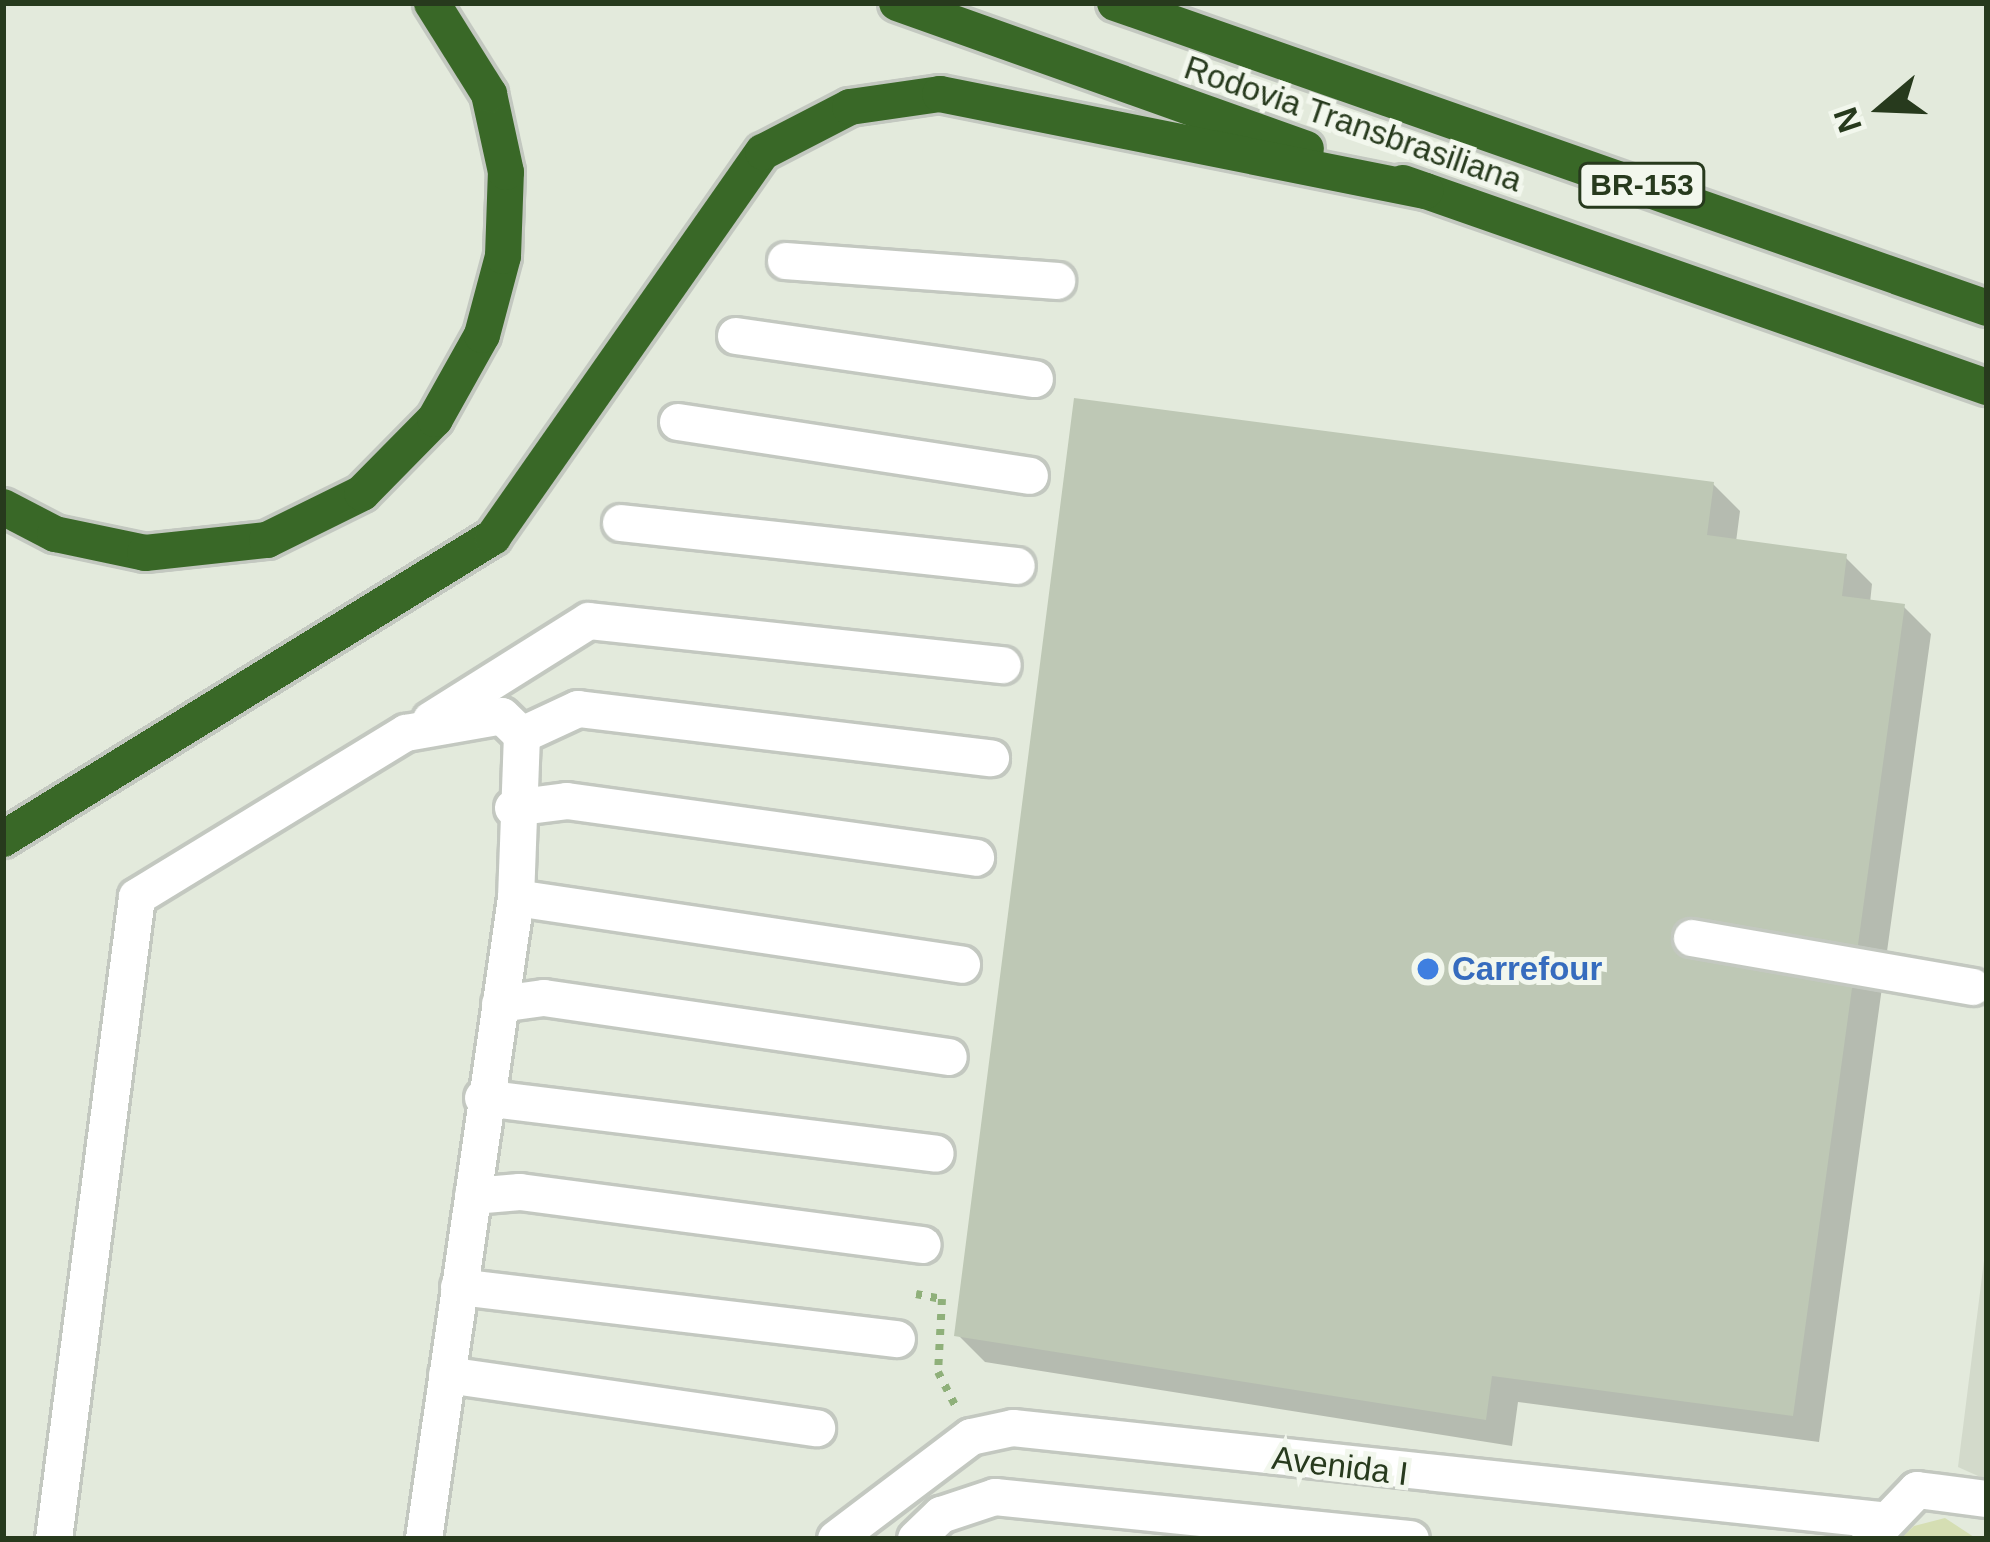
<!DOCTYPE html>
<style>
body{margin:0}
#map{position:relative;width:1990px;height:1542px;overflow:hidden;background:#e3eadc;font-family:Arial,sans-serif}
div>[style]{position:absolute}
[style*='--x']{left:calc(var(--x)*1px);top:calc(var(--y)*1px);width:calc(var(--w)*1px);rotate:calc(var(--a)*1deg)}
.built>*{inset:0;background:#d3dacb}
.green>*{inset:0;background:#d5deb3}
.shadow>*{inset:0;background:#0003}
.building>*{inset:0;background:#bec8b5}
.path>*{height:8px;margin-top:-4px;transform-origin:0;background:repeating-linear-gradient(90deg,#8fb07a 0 6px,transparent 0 15px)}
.roads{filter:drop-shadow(3px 0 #c3c8c0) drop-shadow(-3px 0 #c3c8c0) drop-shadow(0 3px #c3c8c0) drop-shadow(0 -3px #c3c8c0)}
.minor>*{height:36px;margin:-18px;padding:0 18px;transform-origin:18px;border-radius:18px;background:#fff}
.highway>*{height:36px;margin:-18px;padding:0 18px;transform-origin:18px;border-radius:18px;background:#396827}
.dots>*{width:33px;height:33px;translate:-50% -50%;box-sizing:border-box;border:6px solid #f2f7ed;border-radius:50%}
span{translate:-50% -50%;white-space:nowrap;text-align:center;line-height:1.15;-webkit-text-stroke:10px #f2f7ed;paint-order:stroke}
.shield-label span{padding:3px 9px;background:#f2f7ed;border:3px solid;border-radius:9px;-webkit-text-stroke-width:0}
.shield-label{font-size:30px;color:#273a1d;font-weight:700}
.street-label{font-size:33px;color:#273a1d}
.shop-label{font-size:33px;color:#366cbe;font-weight:700}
.left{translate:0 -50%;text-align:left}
.frame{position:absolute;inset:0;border:6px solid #273a1d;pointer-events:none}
.north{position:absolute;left:1822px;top:48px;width:120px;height:120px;-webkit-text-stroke:9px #f2f7ed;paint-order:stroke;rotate:251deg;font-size:33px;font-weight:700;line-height:48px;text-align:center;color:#273a1d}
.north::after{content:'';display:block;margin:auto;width:42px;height:54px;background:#273a1d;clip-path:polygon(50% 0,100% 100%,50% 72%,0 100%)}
</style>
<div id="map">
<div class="built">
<div style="clip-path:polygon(1987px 1237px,1987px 1480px,1958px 1467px)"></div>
</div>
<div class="green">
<div style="clip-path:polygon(1945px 1518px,1977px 1539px,1900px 1539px,1914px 1526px)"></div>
</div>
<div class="shadow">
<div style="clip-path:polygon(1713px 484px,1740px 511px,1736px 542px,1845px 557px,1872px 584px,1870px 603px,1904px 607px,1931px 634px,1819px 1442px,1518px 1402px,1512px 1446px,985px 1362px,958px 1335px)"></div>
</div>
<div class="building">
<div style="clip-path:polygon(1074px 398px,1714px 482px,1707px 535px,1847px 554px,1842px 596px,1905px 604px,1793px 1416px,1492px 1376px,1486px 1420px,954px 1336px)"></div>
</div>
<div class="path">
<div style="--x:916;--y:1294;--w:26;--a:11"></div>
<div style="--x:942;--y:1299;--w:73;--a:93.1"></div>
<div style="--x:938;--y:1372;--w:42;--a:62.8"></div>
</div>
<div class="roads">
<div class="minor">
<div style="--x:786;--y:261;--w:272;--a:4.2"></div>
<div style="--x:736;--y:336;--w:302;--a:8.2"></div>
<div style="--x:678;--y:422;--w:356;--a:8.7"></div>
<div style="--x:621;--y:523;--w:398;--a:6.2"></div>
<div style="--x:431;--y:720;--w:186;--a:-32.1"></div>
<div style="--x:589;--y:621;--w:416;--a:6.1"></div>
<div style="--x:522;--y:735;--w:62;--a:-24.9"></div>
<div style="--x:578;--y:709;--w:416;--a:6.8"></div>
<div style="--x:513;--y:808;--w:54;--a:-7.4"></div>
<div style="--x:567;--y:801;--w:413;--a:7.9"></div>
<div style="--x:516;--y:898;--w:451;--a:8.5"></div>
<div style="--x:1692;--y:938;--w:285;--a:9.9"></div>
<div style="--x:500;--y:1004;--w:44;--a:-7.8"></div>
<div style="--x:544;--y:998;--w:409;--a:8.3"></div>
<div style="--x:483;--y:1098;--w:456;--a:7"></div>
<div style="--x:473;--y:1196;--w:47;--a:-4.9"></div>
<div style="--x:520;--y:1192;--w:406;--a:7.5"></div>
<div style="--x:459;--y:1287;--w:441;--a:6.8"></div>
<div style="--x:447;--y:1375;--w:374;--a:8.2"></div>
<div style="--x:54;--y:1539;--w:647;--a:-82.63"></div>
<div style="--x:137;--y:897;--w:315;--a:-31.4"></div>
<div style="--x:406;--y:733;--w:97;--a:-10"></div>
<div style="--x:502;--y:716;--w:28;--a:44"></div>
<div style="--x:522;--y:735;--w:163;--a:92.1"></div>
<div style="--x:516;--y:898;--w:648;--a:98.17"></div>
<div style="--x:836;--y:1539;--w:169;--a:-37.1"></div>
<div style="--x:971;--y:1437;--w:43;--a:-12.1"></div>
<div style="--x:1013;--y:1428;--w:871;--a:6.06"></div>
<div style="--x:916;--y:1539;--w:35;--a:-44"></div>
<div style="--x:941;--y:1515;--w:57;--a:-18.4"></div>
<div style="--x:995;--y:1497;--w:418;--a:5.8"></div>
<div style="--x:1870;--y:1539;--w:68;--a:-46.2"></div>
<div style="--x:1917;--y:1490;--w:71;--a:7.3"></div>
</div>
<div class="highway">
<div style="--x:897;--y:3;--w:434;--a:19.6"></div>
<div style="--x:1115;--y:3;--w:924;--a:19.28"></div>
<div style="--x:1403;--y:183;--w:619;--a:19.26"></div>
<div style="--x:3;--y:507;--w:59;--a:27.4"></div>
<div style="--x:55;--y:534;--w:92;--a:11.9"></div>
<div style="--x:145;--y:553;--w:123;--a:-6.1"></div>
<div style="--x:267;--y:540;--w:106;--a:-26.3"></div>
<div style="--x:362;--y:493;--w:104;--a:-45.4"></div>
<div style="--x:435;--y:419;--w:96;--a:-60.8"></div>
<div style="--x:482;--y:335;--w:82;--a:-75.1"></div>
<div style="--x:503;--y:256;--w:84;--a:-88"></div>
<div style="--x:506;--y:172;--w:80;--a:-102.3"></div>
<div style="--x:489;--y:94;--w:107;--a:-122.1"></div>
<div style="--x:3;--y:839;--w:576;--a:-31.65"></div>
<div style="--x:493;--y:537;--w:470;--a:-55"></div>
<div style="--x:763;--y:152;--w:98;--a:-27.3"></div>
<div style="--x:850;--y:107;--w:91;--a:-8.2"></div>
<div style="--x:940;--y:94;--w:495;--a:11.3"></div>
</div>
</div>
<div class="dots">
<div style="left:1428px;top:969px;background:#3f7fe0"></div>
</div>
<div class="shield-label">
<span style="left:1642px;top:185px">BR-153</span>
</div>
<div class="street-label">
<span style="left:1353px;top:124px;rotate:19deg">Rodovia Transbrasiliana</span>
<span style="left:1340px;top:1466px;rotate:7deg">Avenida I</span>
</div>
<div class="shop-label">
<span class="left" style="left:1452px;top:969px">Carrefour</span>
</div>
<div class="frame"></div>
<div class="north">N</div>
</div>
